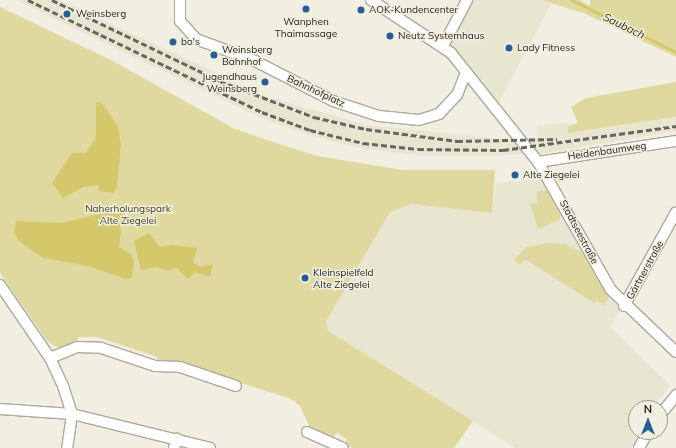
<!DOCTYPE html>
<meta charset="utf-8">
<style>
body{margin:0}
#map{position:relative;width:676px;height:448px;overflow:hidden;background:#f0efe1;font-family:Mulish,sans-serif}
div>[style]{position:absolute}
[style*='--x']{left:calc(var(--x)*1px);top:calc(var(--y)*1px);width:calc(var(--w)*1px);rotate:calc(var(--a)*1deg)}
.built>*{inset:0;background:#e8e5d0}
.green>*{inset:0;background:#dfd89f}
.water>*{inset:0;background:#d4c86b}
.stream>*{height:2.5px;margin:-1.25px;padding:0 1.25px;transform-origin:1.25px;border-radius:1.25px;background:#d4c86b}
.roads{filter:drop-shadow(1px 0 #aba99c) drop-shadow(-1px 0 #aba99c) drop-shadow(0 1px #aba99c) drop-shadow(0 -1px #aba99c)}
.minor>*{height:10px;margin:-5px;padding:0 5px;transform-origin:5px;border-radius:5px;background:#fff}
.rail>*{height:2.5px;margin-top:-1.25px;transform-origin:0;background:repeating-linear-gradient(90deg,#68675f 0 6px,transparent 0 9px)}
.dots>*{width:11px;height:11px;translate:-50% -50%;box-sizing:border-box;border:2px solid #f0efe1;border-radius:50%}
span{translate:-50% -50%;white-space:nowrap;text-align:center;line-height:1.15;-webkit-text-stroke:3px #f0efe1;paint-order:stroke}
.poi-label{font-size:10px;color:#201f1a}
.left{translate:0 -50%;text-align:left}
.right{translate:-100% -50%;text-align:right}
.street-label{font-size:10px;color:#201f1a}
.park-label{font-size:10px;color:#413c14}
.water-label{font-size:11px;color:#302b01;font-style:italic}
.north{position:absolute;left:628px;top:400px;width:40px;height:40px;box-sizing:border-box;background:#f0efe1;border:1px solid #9d9c91;border-radius:50%;rotate:0deg;font-size:11px;font-weight:700;line-height:16px;text-align:center;color:#201f1a}
.north::after{content:'';display:block;margin:auto;width:14px;height:18px;background:#265d95;clip-path:polygon(50% 0,100% 100%,50% 72%,0 100%)}
</style>
<div id="map">
<div class="built">
<div style="clip-path:polygon(16px 0,60px 0,268px 97px,366px 125px,501px 139px,537px 138px,537px 126px,567px 123px,569px 133px,676px 117px,676px 131px,546px 153px,503px 155px,419px 155px,364px 149px,309px 135px,261px 118px)"></div>
<div style="clip-path:polygon(472px 0,542px 0,551px 4px,498px 104px,448px 46px)"></div>
<div style="clip-path:polygon(543px 179px,603px 291px,620px 309px,610px 327px,670px 385px,653px 408px,636px 408px,639px 432px,631px 448px,516px 448px,328px 331px,325px 321px,390px 212px,412px 204px,492px 213px,496px 183px)"></div>
</div>
<div class="green">
<div style="clip-path:polygon(542px 0,579px 0,590px 6px,590px 0,676px 0,676px 57px,586px 14px)"></div>
<div style="clip-path:polygon(0 7px,113px 61px,235px 129px,276px 143px,317px 156px,403px 170px,495px 170px,492px 213px,412px 204px,390px 212px,326px 321px,328px 331px,473px 421px,454px 448px,353px 448px,345px 445px,347px 439px,336px 433px,333px 439px,310px 428px,300px 406px,291px 399px,201px 370px,156px 363px,157px 357px,97px 337px,78px 337px,77px 344px,63px 350px,48px 342px,0 273px)"></div>
<div style="clip-path:polygon(676px 82px,676px 117px,568px 133px,568px 126px,578px 123px,571px 107px,586px 98px)"></div>
<div style="clip-path:polygon(547px 190px,560px 214px,559px 220px,538px 229px,530px 203px,537px 203px,537px 192px)"></div>
<div style="clip-path:polygon(547px 243px,565px 244px,581px 252px,609px 297px,604px 305px,596px 300px,594px 303px,525px 259px,520px 265px,514px 260px,527px 247px)"></div>
</div>
<div class="water">
<div style="clip-path:polygon(96px 102px,102px 103px,118px 127px,121px 145px,117px 187px,113px 193px,99px 191px,99px 185px,83px 187px,63px 198px,52px 183px,72px 153px,86px 153px,96px 138px)"></div>
<div style="clip-path:polygon(112px 211px,123px 214px,119px 247px,131px 254px,134px 261px,132px 277px,126px 279px,88px 266px,43px 258px,18px 240px,14px 232px,16px 221px,61px 223px)"></div>
<div style="clip-path:polygon(149px 233px,159px 247px,171px 245px,197px 248px,193px 263px,200px 267px,213px 264px,210px 277px,195px 272px,188px 279px,176px 267px,168px 271px,156px 267px,141px 270px,134px 241px)"></div>
</div>
<div class="stream">
<div style="--x:572;--y:0;--w:116;--a:26.6"></div>
</div>
<div class="roads">
<div class="minor">
<div style="--x:180;--y:0;--w:21;--a:90"></div>
<div style="--x:180;--y:21;--w:24;--a:48"></div>
<div style="--x:196;--y:39;--w:63;--a:20.4"></div>
<div style="--x:255;--y:61;--w:88;--a:27.1"></div>
<div style="--x:333;--y:101;--w:48;--a:18.1"></div>
<div style="--x:379;--y:116;--w:40;--a:5.7"></div>
<div style="--x:419;--y:120;--w:21;--a:-17"></div>
<div style="--x:439;--y:114;--w:26;--a:-47"></div>
<div style="--x:457;--y:95;--w:24;--a:-68"></div>
<div style="--x:371;--y:0;--w:96;--a:33.5"></div>
<div style="--x:451;--y:53;--w:139;--a:51.4"></div>
<div style="--x:538;--y:162;--w:147;--a:60.3"></div>
<div style="--x:611;--y:290;--w:90;--a:43.6"></div>
<div style="--x:443;--y:46;--w:52;--a:-62.4"></div>
<div style="--x:538;--y:162;--w:140;--a:-8.7"></div>
<div style="--x:0;--y:285;--w:88;--a:55.6"></div>
<div style="--x:50;--y:358;--w:31;--a:65"></div>
<div style="--x:63;--y:386;--w:29;--a:72"></div>
<div style="--x:72;--y:414;--w:34;--a:98"></div>
<div style="--x:624;--y:306;--w:107;--a:-61"></div>
<div style="--x:50;--y:358;--w:29;--a:-22"></div>
<div style="--x:77;--y:347;--w:24;--a:2"></div>
<div style="--x:101;--y:348;--w:57;--a:18.4"></div>
<div style="--x:155;--y:366;--w:25;--a:2"></div>
<div style="--x:180;--y:367;--w:59;--a:18.7"></div>
<div style="--x:0;--y:409;--w:72;--a:4"></div>
<div style="--x:72;--y:414;--w:142;--a:13.8"></div>
<div style="--x:660;--y:415;--w:26;--a:-51"></div>
<div style="--x:307;--y:432;--w:39;--a:24"></div>
<div style="--x:174;--y:448;--w:10;--a:-73"></div>
<div style="--x:639;--y:448;--w:18;--a:-61"></div>
</div>
</div>
<div class="rail">
<div style="--x:28;--y:0;--w:259;--a:25.6"></div>
<div style="--x:262;--y:112;--w:51;--a:20.6"></div>
<div style="--x:310;--y:130;--w:55;--a:13.8"></div>
<div style="--x:363;--y:143;--w:55;--a:6.2"></div>
<div style="--x:418;--y:149;--w:85;--a:0.7"></div>
<div style="--x:503;--y:150;--w:175;--a:-7.9"></div>
<div style="--x:52;--y:0;--w:187;--a:25.7"></div>
<div style="--x:220;--y:81;--w:101;--a:21"></div>
<div style="--x:314;--y:117;--w:53;--a:13"></div>
<div style="--x:366;--y:129;--w:92;--a:7.5"></div>
<div style="--x:457;--y:141;--w:100;--a:-1.1"></div>
</div>
<div class="dots">
<div style="left:306px;top:9px;background:#265d95"></div>
<div style="left:361px;top:10px;background:#265d95"></div>
<div style="left:67px;top:14px;background:#265d95"></div>
<div style="left:390px;top:36px;background:#265d95"></div>
<div style="left:173px;top:42px;background:#265d95"></div>
<div style="left:509px;top:48px;background:#265d95"></div>
<div style="left:214px;top:55px;background:#265d95"></div>
<div style="left:265px;top:82px;background:#265d95"></div>
<div style="left:515px;top:175px;background:#265d95"></div>
<div style="left:305px;top:278px;background:#265d95"></div>
</div>
<div class="poi-label">
<span class="left" style="left:369px;top:10px">AOK-Kundencenter</span>
<span class="left" style="left:76px;top:14px">Weinsberg</span>
<span style="left:306px;top:27px">Wanphen<br>Thaimassage</span>
<span class="left" style="left:398px;top:36px">Neutz Systemhaus</span>
<span class="left" style="left:181px;top:42px">bo's</span>
<span class="left" style="left:517px;top:48px">Lady Fitness</span>
<span class="left" style="left:222px;top:55px">Weinsberg<br>Bahnhof</span>
<span class="right" style="left:257px;top:82px">Jugendhaus<br>Weinsberg</span>
<span class="left" style="left:523px;top:175px">Alte Ziegelei</span>
<span class="left" style="left:313px;top:278px">Kleinspielfeld<br>Alte Ziegelei</span>
</div>
<div class="street-label">
<span style="left:316px;top:91px;rotate:25deg">Bahnhofplatz</span>
<span style="left:607px;top:151px;rotate:-8deg">Heidenbaumweg</span>
<span style="left:579px;top:232px;rotate:62deg">Stadtseestraße</span>
<span style="left:645px;top:270px;rotate:-61deg">Gärtnerstraße</span>
</div>
<div class="park-label">
<span style="left:128px;top:214px">Naherholungspark<br>Alte Ziegelei</span>
</div>
<div class="water-label">
<span style="left:624px;top:26px;rotate:26deg">Saubach</span>
</div>
<div class="north">N</div>
</div>
